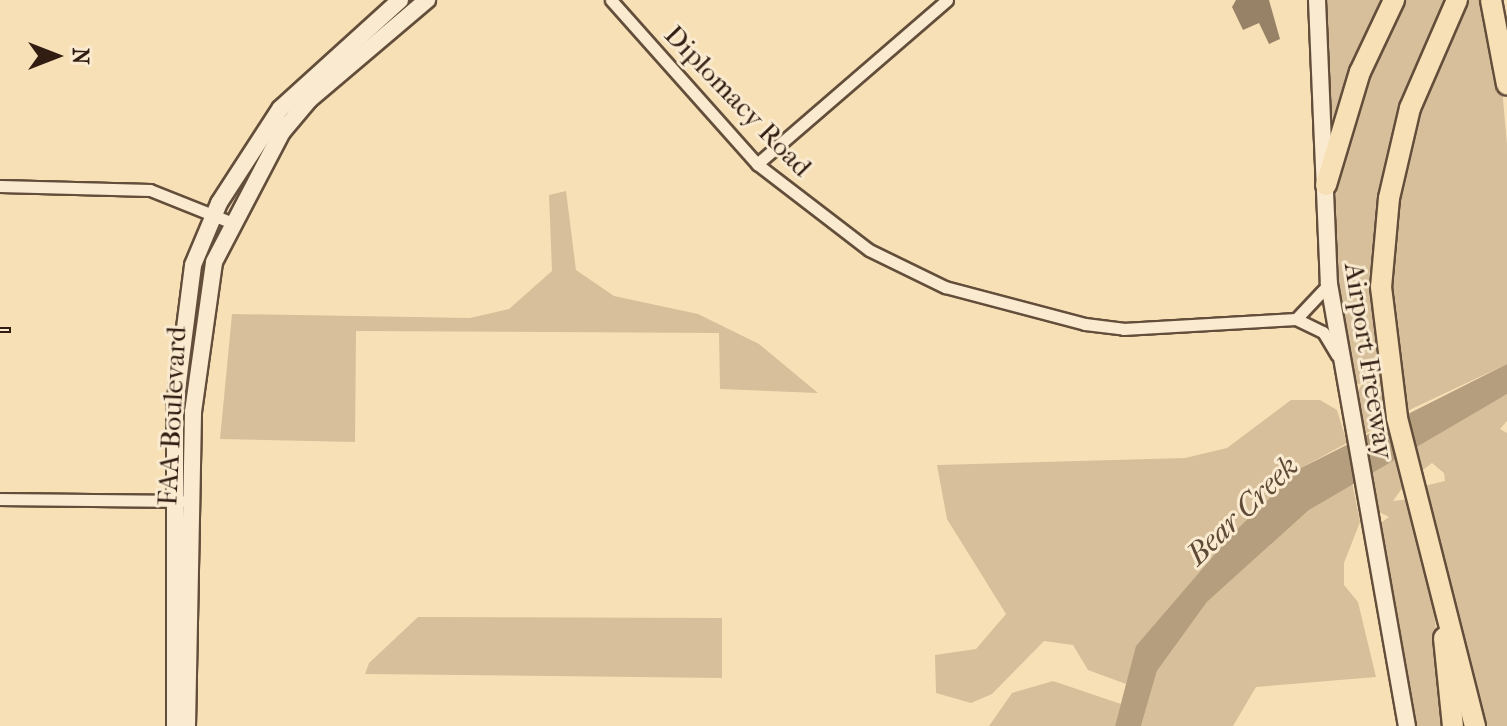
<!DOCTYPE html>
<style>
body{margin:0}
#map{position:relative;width:1507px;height:726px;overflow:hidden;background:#f8e0b6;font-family:"IM FELL French Canon",serif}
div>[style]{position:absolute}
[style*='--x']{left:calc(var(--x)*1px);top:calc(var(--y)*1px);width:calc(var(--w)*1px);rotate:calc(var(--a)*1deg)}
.green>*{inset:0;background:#d6bf9a}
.water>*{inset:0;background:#b49e7e}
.building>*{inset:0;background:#988267}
.roads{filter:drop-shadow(2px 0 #634e3b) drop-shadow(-2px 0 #634e3b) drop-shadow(0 2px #634e3b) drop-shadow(0 -2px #634e3b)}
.street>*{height:11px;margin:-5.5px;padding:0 5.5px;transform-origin:5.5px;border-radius:5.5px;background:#faebd0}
.secondary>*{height:16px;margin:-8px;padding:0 8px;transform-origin:8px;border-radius:8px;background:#faebd0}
.highway>*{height:20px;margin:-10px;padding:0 10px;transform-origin:10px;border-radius:10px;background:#f8e0b6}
.rail>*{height:6px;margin-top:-3px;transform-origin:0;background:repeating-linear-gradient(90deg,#faebd0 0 9px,#311d12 0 18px);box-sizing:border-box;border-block:2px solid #311d12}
span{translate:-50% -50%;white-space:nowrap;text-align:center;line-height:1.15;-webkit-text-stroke:6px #faebd0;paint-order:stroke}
.street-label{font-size:28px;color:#311d12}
.water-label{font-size:30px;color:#5f4a38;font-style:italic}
.north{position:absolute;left:16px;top:16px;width:80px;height:80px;-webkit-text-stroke:6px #faebd0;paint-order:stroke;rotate:90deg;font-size:22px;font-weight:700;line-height:32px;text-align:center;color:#311d12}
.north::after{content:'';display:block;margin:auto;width:28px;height:36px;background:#311d12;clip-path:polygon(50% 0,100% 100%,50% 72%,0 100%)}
</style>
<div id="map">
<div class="green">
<div style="clip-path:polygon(1323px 0,1386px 0,1329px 145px)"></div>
<div style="clip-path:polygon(1398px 0,1447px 0,1408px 86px,1382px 190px,1374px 309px,1389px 421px,1361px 436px,1353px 398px,1363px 383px,1352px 385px,1337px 301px,1334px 213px,1342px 146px)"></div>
<div style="clip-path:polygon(1466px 0,1484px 0,1500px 64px,1507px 145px,1507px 364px,1405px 412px,1391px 298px,1397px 200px,1416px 115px)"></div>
<div style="clip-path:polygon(566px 191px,576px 270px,614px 296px,698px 314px,759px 344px,818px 393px,720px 389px,719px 333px,356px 331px,355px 442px,220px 439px,232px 314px,470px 318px,509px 309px,552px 271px,549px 195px)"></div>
<div style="clip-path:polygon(1507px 394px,1507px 421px,1500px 429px,1507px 433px,1507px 726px,1483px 726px,1424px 486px,1445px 481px,1444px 473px,1432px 463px,1420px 472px,1413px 445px)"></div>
<div style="clip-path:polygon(1291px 400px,1320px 400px,1337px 410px,1347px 443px,1301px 468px,1233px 533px,1139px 643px,1126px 684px,1088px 670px,1073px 645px,1044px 641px,992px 694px,971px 703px,936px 693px,935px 655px,976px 649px,1006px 614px,947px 519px,937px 465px,1185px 458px,1227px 448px)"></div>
<div style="clip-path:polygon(1397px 454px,1405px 484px,1393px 501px,1409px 499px,1433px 603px,1447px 726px,1414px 726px,1378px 525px,1389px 517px,1375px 510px,1367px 472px)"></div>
<div style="clip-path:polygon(1352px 482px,1360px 522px,1344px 563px,1344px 585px,1358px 602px,1376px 677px,1256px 687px,1233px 726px,1141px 726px,1157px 671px,1207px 602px,1309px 510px)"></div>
<div style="clip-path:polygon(418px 617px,722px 618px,722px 678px,365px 674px,369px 663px)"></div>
<div style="clip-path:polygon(1053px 681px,1121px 704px,1115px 726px,989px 726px,1012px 693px)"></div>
</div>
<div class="water">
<div style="clip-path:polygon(1507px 364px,1507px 394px,1309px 510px,1207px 602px,1157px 671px,1141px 726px,1115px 726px,1136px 646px,1233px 533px,1301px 468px)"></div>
</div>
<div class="building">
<div style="clip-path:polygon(1236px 0,1269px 0,1280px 39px,1269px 44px,1259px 23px,1243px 30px,1232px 7px)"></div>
</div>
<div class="roads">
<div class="street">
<div style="--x:611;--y:0;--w:220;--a:48.3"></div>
<div style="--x:757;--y:164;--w:141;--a:37.5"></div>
<div style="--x:869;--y:250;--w:85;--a:26"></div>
<div style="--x:945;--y:287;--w:145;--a:14.8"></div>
<div style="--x:1085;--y:324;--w:38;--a:7"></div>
<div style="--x:1123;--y:329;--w:173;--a:-3.3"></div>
<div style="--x:1296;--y:319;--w:30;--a:26"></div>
<div style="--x:1323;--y:332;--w:27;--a:59"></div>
<div style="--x:757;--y:164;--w:251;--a:-40.8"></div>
<div style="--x:0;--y:186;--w:150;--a:1.5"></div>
<div style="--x:150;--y:190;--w:86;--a:21.8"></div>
<div style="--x:1296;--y:319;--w:48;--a:-46.7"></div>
<div style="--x:0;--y:499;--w:181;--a:0.6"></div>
</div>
<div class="secondary">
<div style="--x:1317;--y:0;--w:284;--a:87.6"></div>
<div style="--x:1329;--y:284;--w:449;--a:80"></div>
<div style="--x:175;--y:726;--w:320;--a:-90"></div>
<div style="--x:175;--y:406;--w:142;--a:-82.7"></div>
<div style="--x:193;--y:265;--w:67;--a:-67.2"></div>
<div style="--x:219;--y:203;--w:112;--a:-57"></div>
<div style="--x:280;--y:109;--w:162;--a:-42.2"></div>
<div style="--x:187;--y:726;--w:314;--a:-88.9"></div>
<div style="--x:193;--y:412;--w:151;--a:-82"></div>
<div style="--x:214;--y:262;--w:147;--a:-62.4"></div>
<div style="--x:282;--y:132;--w:42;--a:-49.8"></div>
<div style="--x:309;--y:100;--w:155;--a:-40.3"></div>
</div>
<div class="highway">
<div style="--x:1457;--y:0;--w:118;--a:113.5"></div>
<div style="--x:1410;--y:108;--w:92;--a:103.1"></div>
<div style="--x:1389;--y:198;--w:89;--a:95.1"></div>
<div style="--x:1381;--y:287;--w:132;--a:83"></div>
<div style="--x:1397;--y:418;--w:318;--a:75.8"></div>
<div style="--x:1491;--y:0;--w:86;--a:79.3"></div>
<div style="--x:1326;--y:185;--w:118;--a:-73.3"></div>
<div style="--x:1360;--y:72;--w:80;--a:-64.7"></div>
<div style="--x:1444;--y:638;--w:88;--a:84.2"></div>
</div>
</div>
<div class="rail">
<div style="--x:0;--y:330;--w:11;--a:0"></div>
</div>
<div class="street-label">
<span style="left:738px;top:101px;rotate:46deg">Diplomacy Road</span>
<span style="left:1369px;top:361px;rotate:81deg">Airport Freeway</span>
<span style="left:172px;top:416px;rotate:-87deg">FAA Boulevard</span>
</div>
<div class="water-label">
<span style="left:1243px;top:511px;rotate:-44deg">Bear Creek</span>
</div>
<div class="north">N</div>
</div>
